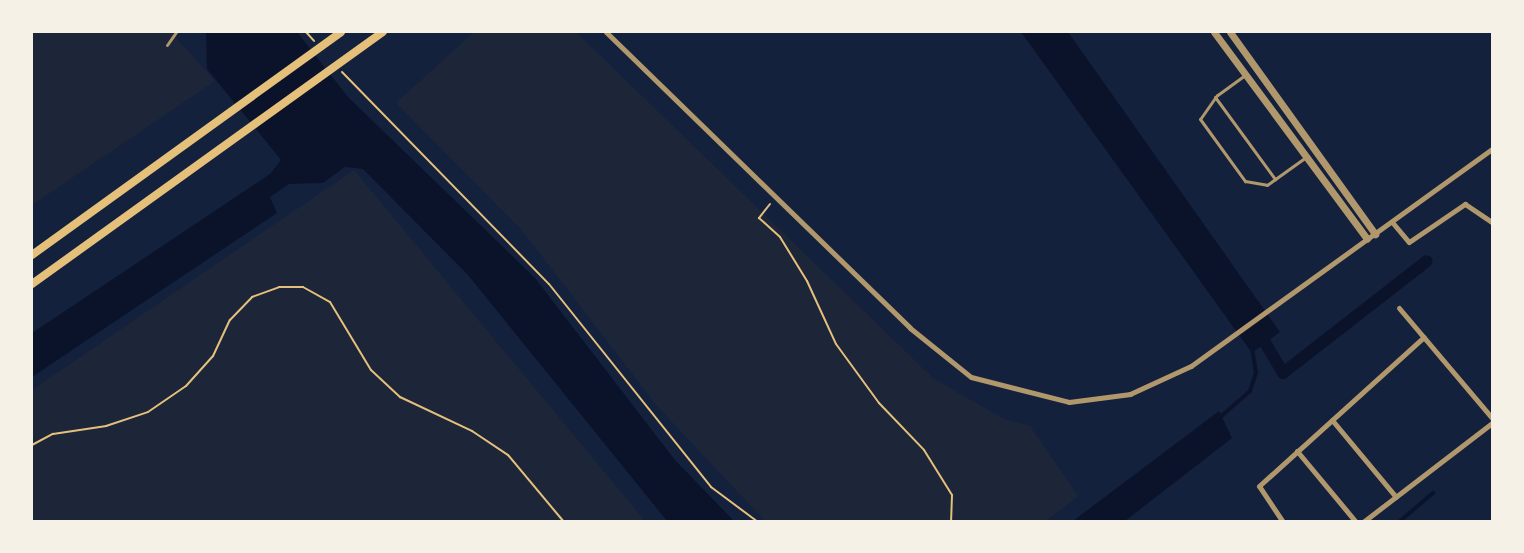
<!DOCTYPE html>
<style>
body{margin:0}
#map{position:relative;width:1524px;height:553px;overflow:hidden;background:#14213d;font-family:"Golos Text",sans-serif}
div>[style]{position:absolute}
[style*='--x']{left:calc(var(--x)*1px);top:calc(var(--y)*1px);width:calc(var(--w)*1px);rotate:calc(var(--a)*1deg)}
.green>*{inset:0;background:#1d2539}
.water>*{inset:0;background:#0b132b}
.stream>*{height:4px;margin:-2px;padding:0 2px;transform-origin:2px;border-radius:2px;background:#0b132b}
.canal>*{height:12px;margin:-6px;padding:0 6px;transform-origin:6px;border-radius:6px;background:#0b132b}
.path>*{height:2px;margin:-1px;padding:0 1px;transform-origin:1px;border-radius:1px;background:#e5c07b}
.service>*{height:3px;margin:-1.5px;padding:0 1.5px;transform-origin:1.5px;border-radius:1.5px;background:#b1986c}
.minor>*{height:5px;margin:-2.5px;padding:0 2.5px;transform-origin:2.5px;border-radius:2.5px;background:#b1986c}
.tertiary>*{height:7px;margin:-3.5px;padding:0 3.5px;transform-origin:3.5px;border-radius:3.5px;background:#b1986c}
.secondary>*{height:8px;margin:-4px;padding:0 4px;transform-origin:4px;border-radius:4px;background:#e5c07b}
span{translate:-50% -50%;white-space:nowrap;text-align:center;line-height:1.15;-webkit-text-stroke:5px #f6f1e7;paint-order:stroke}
.frame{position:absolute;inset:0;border:33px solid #f6f1e7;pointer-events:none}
</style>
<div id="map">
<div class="green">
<div style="clip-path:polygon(32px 32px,171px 32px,215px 81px,32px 205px)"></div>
<div style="clip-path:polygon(474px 32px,576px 32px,934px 379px,1004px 419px,1030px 426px,1078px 496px,1046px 521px,765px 521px,657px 406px,521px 229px,396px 103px)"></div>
<div style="clip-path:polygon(354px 170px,645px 521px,32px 522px,32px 390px)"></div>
</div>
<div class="water">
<div style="clip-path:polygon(206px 32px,297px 32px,348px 97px,535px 278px,675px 460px,734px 521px,667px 521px,468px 275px,363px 169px,345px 167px,323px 183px,289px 184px,270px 197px,277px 213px,32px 377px,32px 333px,270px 174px,281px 160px,207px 69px)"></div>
<div style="clip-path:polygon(1021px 32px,1068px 32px,1280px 332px,1252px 353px)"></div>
<div style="clip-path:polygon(1219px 411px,1232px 438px,1125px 521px,1073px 521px)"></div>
</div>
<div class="stream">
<div style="--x:1218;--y:419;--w:43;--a:-41.2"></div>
<div style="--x:1250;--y:391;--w:19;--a:-72"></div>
<div style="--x:1256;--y:373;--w:24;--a:-99"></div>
<div style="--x:1399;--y:522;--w:45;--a:-40.5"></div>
</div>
<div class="canal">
<div style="--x:1257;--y:329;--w:51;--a:59.4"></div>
<div style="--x:1283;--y:373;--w:182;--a:-37.9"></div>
</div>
<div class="path">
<div style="--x:306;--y:32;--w:12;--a:48"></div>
<div style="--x:342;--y:72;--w:296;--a:45.7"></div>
<div style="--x:549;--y:284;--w:260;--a:51.4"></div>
<div style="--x:711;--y:487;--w:59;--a:36.7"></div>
<div style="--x:770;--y:204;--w:18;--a:128"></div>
<div style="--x:759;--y:218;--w:28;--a:42"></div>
<div style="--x:780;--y:237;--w:52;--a:58.5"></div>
<div style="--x:807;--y:281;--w:69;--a:65.3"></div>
<div style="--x:836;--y:344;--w:73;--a:53.9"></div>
<div style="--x:879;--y:403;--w:65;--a:46.2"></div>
<div style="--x:924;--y:450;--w:53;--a:58.1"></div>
<div style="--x:952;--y:495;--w:27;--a:92"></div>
<div style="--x:32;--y:445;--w:24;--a:-28"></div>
<div style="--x:53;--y:434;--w:54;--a:-8.6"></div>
<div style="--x:106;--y:426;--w:44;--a:-18.4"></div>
<div style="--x:148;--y:412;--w:46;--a:-34.4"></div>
<div style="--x:186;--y:386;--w:40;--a:-48"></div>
<div style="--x:213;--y:356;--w:40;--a:-65"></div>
<div style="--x:230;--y:320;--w:32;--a:-46"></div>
<div style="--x:252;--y:297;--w:29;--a:-20"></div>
<div style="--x:279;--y:287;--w:24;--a:0"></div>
<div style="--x:303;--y:287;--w:31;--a:29"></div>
<div style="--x:330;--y:302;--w:79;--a:58.9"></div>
<div style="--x:371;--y:370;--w:40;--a:43"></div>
<div style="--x:400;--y:397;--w:80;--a:25.3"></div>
<div style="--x:472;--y:431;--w:43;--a:33.7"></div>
<div style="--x:508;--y:455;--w:87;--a:50.1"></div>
</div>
<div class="service">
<div style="--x:167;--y:45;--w:16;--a:-55"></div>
<div style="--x:1245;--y:75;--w:34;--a:144"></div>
<div style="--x:1217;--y:95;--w:29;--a:125"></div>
<div style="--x:1200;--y:119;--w:77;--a:54"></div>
<div style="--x:1245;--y:181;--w:22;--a:10"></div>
<div style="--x:1267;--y:185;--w:48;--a:-35.7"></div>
<div style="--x:1215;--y:97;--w:102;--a:53.8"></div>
</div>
<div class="minor">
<div style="--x:606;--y:32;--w:424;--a:44.2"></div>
<div style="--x:910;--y:328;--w:78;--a:38.8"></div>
<div style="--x:971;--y:377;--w:101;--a:14.3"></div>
<div style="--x:1069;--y:402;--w:62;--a:-7.5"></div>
<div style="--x:1130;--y:394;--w:67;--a:-24.7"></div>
<div style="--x:1191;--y:366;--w:371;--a:-35.8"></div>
<div style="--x:1392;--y:222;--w:26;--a:50"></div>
<div style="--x:1409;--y:242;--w:68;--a:-34.2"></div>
<div style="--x:1465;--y:204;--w:32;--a:34"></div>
<div style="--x:1399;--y:308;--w:144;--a:49.8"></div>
<div style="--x:1332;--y:420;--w:100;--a:50.3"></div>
<div style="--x:1297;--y:451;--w:92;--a:50.3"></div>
<div style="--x:1283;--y:522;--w:43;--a:-123.7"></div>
<div style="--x:1259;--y:486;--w:222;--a:-42.1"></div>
<div style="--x:1363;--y:522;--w:163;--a:-37.5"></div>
</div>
<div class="tertiary">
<div style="--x:1214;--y:32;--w:257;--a:53.5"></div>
<div style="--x:1230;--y:32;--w:249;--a:54.3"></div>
</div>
<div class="secondary">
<div style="--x:32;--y:255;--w:381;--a:-35.8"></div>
<div style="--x:32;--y:284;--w:432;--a:-35.7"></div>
</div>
<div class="frame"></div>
</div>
